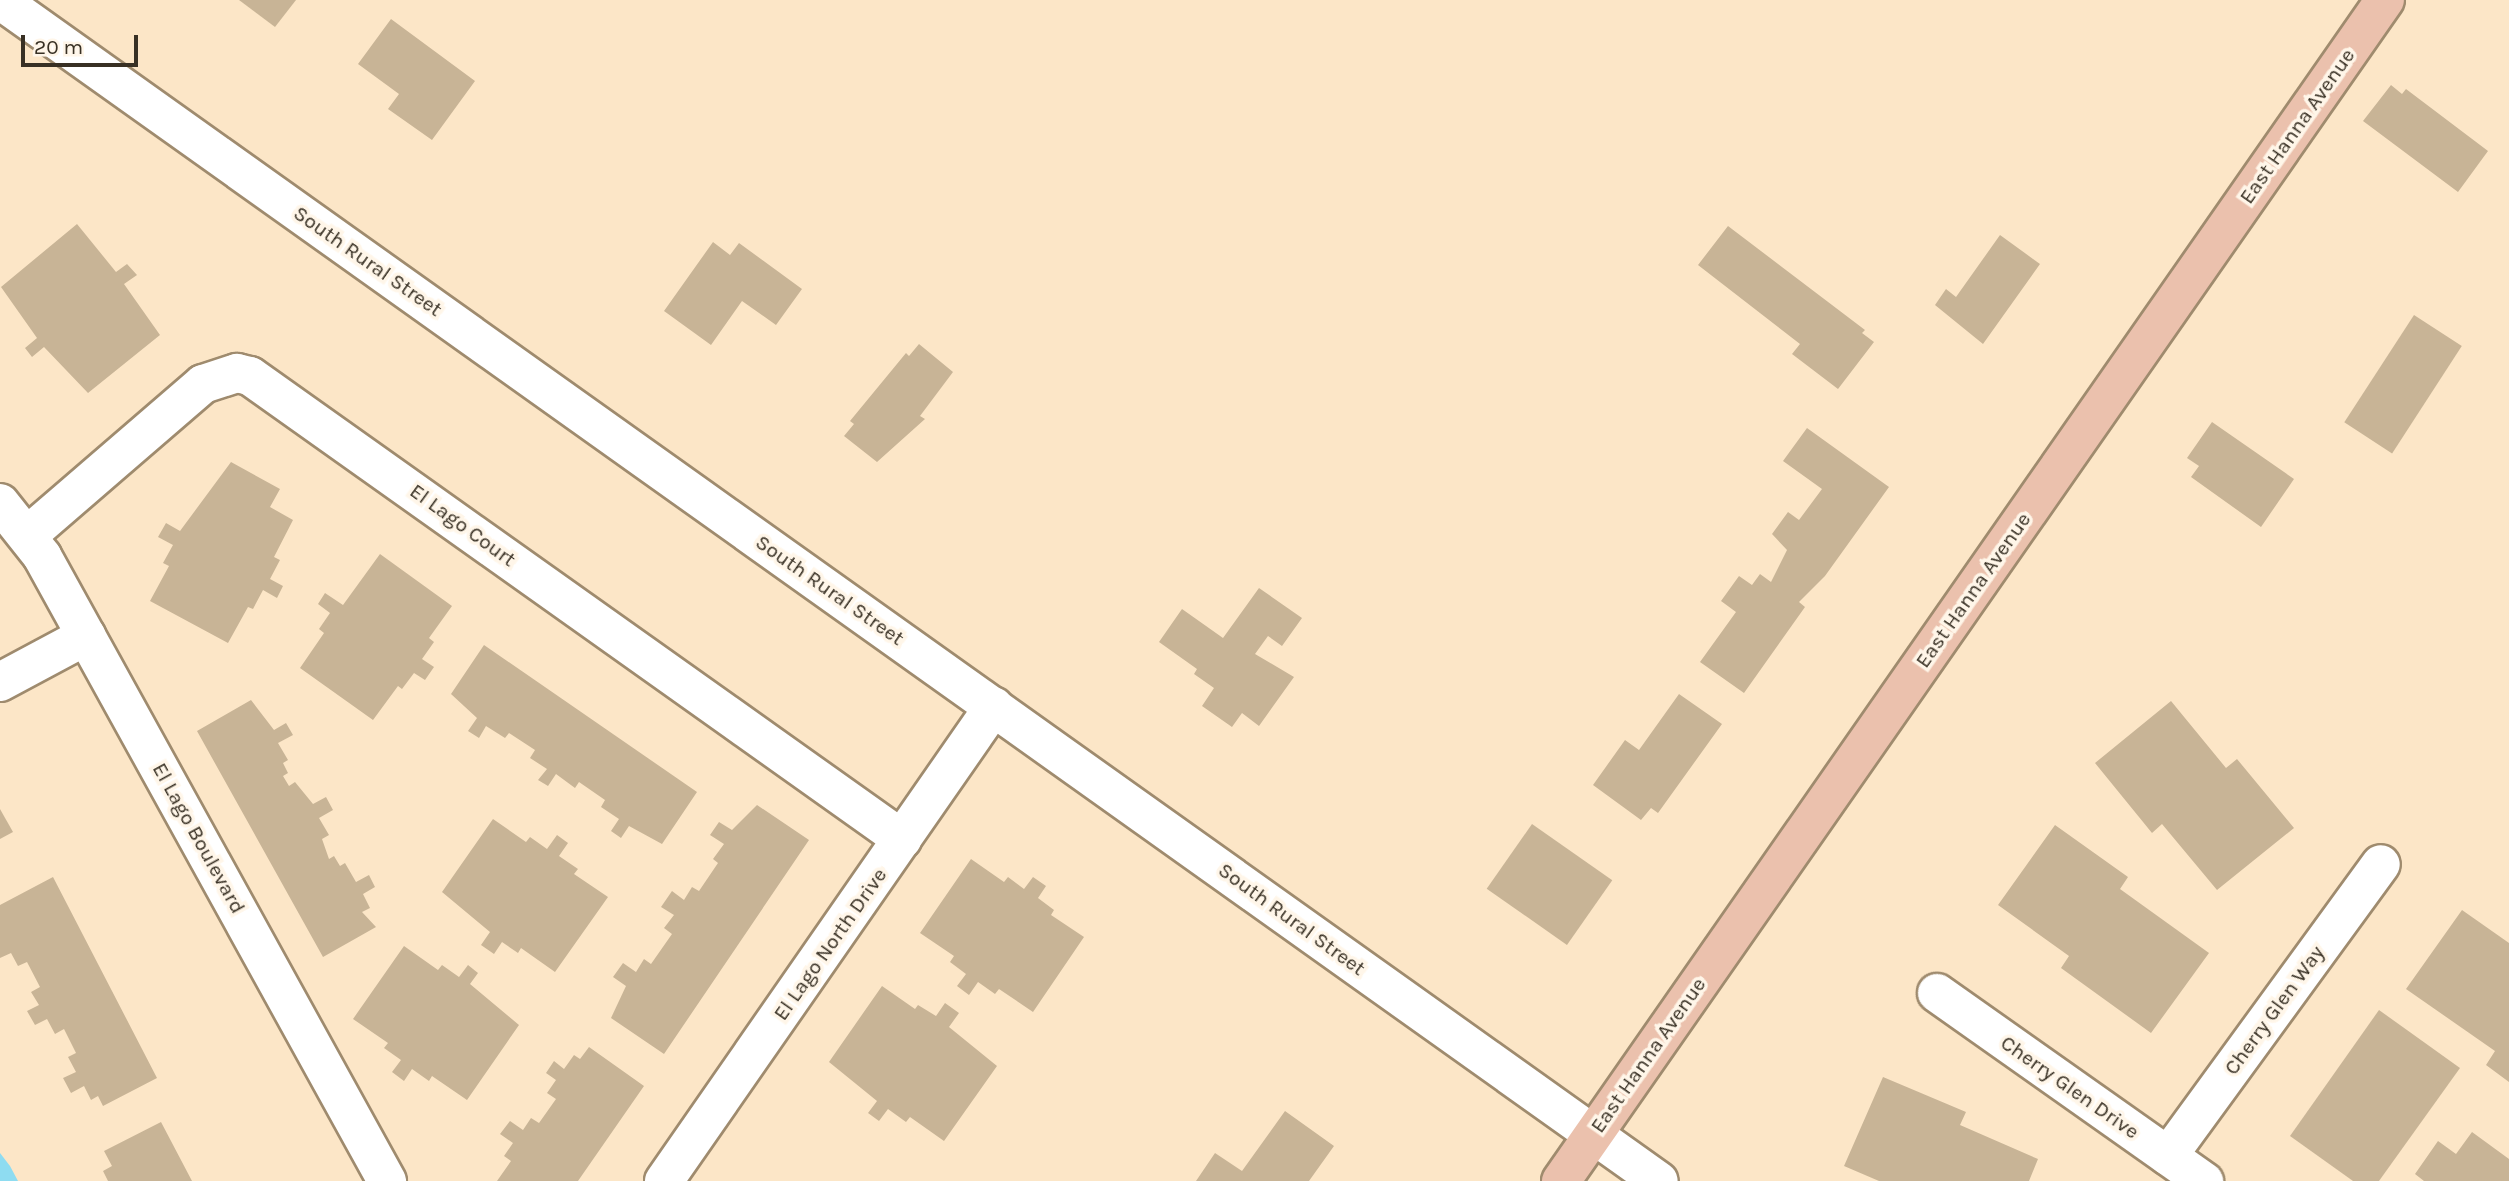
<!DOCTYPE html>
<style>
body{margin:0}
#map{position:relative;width:2509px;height:1181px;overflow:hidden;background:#fce6c7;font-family:Karla,sans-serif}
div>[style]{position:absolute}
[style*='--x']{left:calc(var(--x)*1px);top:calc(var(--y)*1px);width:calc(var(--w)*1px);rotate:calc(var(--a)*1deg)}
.water>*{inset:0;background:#8edcf1}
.building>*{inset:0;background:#c8b496;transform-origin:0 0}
.roads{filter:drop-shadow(2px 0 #9f8b6e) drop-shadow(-2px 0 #9f8b6e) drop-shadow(0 2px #9f8b6e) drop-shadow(0 -2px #9f8b6e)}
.minor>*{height:38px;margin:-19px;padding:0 19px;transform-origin:19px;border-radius:19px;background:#fff}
.major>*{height:38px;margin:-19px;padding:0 19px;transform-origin:19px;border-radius:19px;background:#ebc1ad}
span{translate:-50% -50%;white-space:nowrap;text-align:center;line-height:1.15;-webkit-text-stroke:7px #fff6e9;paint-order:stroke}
.street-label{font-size:21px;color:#383024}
.scale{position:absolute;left:21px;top:35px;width:117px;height:32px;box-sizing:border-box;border:4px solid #383024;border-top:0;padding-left:9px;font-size:21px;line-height:24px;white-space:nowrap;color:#383024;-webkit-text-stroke:5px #fff6e9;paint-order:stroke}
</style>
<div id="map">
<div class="water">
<div style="clip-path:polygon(0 1153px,10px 1166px,18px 1181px,0 1181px)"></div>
</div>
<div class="building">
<div style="clip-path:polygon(239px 0,296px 0,275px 27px)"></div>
<div style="clip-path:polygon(391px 19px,475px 81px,432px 140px,388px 109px,399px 94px,358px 64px)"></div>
<div style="clip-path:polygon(2391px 85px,2402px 94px,2406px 89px,2488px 151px,2458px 192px,2363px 121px)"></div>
<div style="clip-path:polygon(77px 224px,116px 272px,127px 264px,137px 275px,124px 284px,160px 335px,88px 393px,44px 347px,32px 357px,25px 348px,37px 338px,1px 287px)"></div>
<div style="clip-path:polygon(1728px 226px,1865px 330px,1862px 333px,1874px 342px,1838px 389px,1792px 354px,1800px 344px,1698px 265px)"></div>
<div style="clip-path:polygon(2000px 235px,2040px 264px,1983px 344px,1935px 305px,1946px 289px,1956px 297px)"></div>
<div style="clip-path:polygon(713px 242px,730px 255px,739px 243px,802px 289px,776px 325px,742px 301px,711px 345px,664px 311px)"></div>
<div style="left:2414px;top:315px;width:57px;height:128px;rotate:33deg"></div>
<div style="clip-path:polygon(919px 344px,953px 372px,920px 416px,925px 419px,877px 462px,844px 436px,854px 424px,850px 421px,906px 353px,909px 356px)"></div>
<div style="clip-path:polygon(2212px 422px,2294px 479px,2261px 527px,2191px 477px,2199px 466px,2187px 458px)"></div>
<div style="clip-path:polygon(1807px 428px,1889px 487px,1825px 576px,1799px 602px,1805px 607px,1744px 693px,1700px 662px,1736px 612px,1721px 601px,1739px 576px,1752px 585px,1760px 574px,1771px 582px,1787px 550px,1772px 534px,1788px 512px,1799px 520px,1822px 489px,1783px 461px)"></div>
<div style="clip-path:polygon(231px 462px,280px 489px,270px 507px,293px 520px,274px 557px,280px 560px,270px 579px,283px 586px,277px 598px,263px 590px,253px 609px,248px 607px,228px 643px,150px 601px,169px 566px,163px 563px,173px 545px,158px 537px,166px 523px,180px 531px)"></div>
<div style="clip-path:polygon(380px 554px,452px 606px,429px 638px,434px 642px,422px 659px,434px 667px,425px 680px,414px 673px,402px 689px,398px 686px,373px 720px,300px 668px,324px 633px,319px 629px,330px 613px,318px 604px,325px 593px,343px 605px)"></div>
<div style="clip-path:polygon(1259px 588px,1302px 618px,1282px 646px,1268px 636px,1255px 654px,1294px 677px,1259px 726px,1242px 713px,1232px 727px,1202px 706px,1214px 688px,1194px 674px,1197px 669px,1159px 642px,1182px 609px,1223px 638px)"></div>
<div style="clip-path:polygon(484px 645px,697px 792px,662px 844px,629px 826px,621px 838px,611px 831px,619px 819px,601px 807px,605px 800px,579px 782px,575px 788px,556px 774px,548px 786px,538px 780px,547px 769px,530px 758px,535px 750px,509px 733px,505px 738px,486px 726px,479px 738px,468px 731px,477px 718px,451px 694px)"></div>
<div style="clip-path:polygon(1679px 694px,1722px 724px,1658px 813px,1651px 808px,1641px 820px,1593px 785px,1625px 740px,1639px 750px)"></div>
<div style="clip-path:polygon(251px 700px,274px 730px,286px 723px,293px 735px,278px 743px,288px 760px,283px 763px,288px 773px,283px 776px,289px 786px,295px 782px,313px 804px,326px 797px,333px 810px,319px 818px,329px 835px,322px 839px,329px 859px,334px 856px,340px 866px,345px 863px,356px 882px,369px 875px,375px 887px,363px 894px,370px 908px,362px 912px,376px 927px,323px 957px,197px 731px)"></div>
<div style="clip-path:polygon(2171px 701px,2226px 768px,2237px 759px,2294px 828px,2217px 890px,2162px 824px,2152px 833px,2095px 763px)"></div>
<div style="clip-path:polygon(757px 805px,809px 840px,664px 1054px,611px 1018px,626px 986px,613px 977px,623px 963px,636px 972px,644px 959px,651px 964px,672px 934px,664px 928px,674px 915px,661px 907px,672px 891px,684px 900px,692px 887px,699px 891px,718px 863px,713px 859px,724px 844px,710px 835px,719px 822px,732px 830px)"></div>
<div style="clip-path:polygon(0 809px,13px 832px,0 839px)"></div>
<div style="clip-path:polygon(493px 819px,526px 842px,530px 837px,547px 849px,557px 835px,568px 843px,559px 856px,578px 869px,574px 874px,608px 897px,555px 972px,521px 948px,518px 953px,502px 942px,494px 954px,481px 945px,490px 932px,442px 892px)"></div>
<div style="left:1532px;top:824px;width:98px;height:79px;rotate:35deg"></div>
<div style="clip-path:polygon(2055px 825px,2128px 877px,2120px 889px,2209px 953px,2151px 1033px,2061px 968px,2069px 956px,1998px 905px)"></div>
<div style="clip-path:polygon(971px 859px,1004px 882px,1008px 877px,1024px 889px,1033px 877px,1046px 886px,1038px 898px,1054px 910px,1051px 915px,1084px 937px,1033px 1012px,999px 989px,995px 994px,978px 982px,969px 995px,957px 986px,966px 974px,950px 962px,954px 956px,920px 933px)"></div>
<div style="clip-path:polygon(53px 877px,157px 1078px,103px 1106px,98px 1096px,91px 1100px,84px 1086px,71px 1093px,63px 1078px,76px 1072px,68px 1057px,76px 1053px,64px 1029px,55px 1034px,47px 1019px,35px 1025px,27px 1011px,39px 1005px,31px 992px,40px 987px,27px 962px,18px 966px,11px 953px,0 958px,0 905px)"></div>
<div style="clip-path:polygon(2462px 910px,2509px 943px,2509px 1082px,2486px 1065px,2495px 1051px,2406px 989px)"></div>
<div style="clip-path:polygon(404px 946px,438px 970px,442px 965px,459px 977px,468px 965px,478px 973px,470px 984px,519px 1025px,467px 1100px,432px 1076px,429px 1081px,412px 1069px,404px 1081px,392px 1072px,401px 1060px,384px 1048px,388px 1043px,353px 1019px)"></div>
<div style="clip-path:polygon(882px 986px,915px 1009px,918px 1005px,936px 1016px,945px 1003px,959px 1013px,949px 1027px,997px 1066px,944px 1141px,910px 1117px,906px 1122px,888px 1109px,879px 1121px,868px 1113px,877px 1101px,829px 1062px)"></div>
<div style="clip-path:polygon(2379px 1010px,2460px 1068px,2379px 1181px,2353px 1181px,2290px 1136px)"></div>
<div style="clip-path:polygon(589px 1047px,644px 1086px,578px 1181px,497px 1181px,511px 1161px,504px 1156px,513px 1143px,500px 1134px,510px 1121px,523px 1130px,531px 1118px,539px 1123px,556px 1099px,547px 1093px,556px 1080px,546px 1073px,554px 1061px,564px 1069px,574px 1055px,580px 1059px)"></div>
<div style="clip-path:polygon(1883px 1077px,1966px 1112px,1960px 1125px,2038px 1159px,2029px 1181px,1879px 1181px,1844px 1166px)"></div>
<div style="clip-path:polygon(1285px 1111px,1334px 1146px,1309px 1181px,1196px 1181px,1215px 1153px,1242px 1171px)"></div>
<div style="clip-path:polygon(161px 1122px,192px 1181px,108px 1181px,103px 1171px,112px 1166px,104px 1151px)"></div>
<div style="clip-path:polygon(2472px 1132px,2509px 1159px,2509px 1181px,2424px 1181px,2415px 1174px,2438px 1141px,2456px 1154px)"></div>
</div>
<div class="roads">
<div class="minor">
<div style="--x:0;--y:0;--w:2036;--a:35.45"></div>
<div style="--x:0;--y:503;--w:68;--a:51.6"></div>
<div style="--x:42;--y:556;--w:714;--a:61.1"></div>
<div style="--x:28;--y:535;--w:231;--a:-40.8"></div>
<div style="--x:203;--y:384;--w:36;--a:-18"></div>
<div style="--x:237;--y:373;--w:13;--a:13"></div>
<div style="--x:250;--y:376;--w:800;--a:35.38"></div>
<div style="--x:0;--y:682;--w:98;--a:-28.1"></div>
<div style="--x:1937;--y:993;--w:327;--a:35.2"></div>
<div style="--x:2168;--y:1156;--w:361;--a:-53.9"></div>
<div style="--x:664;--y:1181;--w:578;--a:-55.21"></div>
</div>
<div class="major">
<div style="--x:1561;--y:1181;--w:1440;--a:-55.1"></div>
</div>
</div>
<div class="street-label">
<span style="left:2297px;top:126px;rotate:-55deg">East Hanna Avenue</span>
<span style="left:368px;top:261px;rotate:35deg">South Rural Street</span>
<span style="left:463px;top:525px;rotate:36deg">El Lago Court</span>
<span style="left:830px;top:590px;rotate:35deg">South Rural Street</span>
<span style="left:1973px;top:590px;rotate:-55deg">East Hanna Avenue</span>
<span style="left:199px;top:838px;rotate:61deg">El Lago Boulevard</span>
<span style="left:1292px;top:919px;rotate:36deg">South Rural Street</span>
<span style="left:830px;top:944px;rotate:-55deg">El Lago North Drive</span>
<span style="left:2274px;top:1010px;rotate:-54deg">Cherry Glen Way</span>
<span style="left:1648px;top:1055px;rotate:-55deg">East Hanna Avenue</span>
<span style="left:2070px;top:1087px;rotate:35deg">Cherry Glen Drive</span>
</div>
<div class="scale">20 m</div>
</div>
